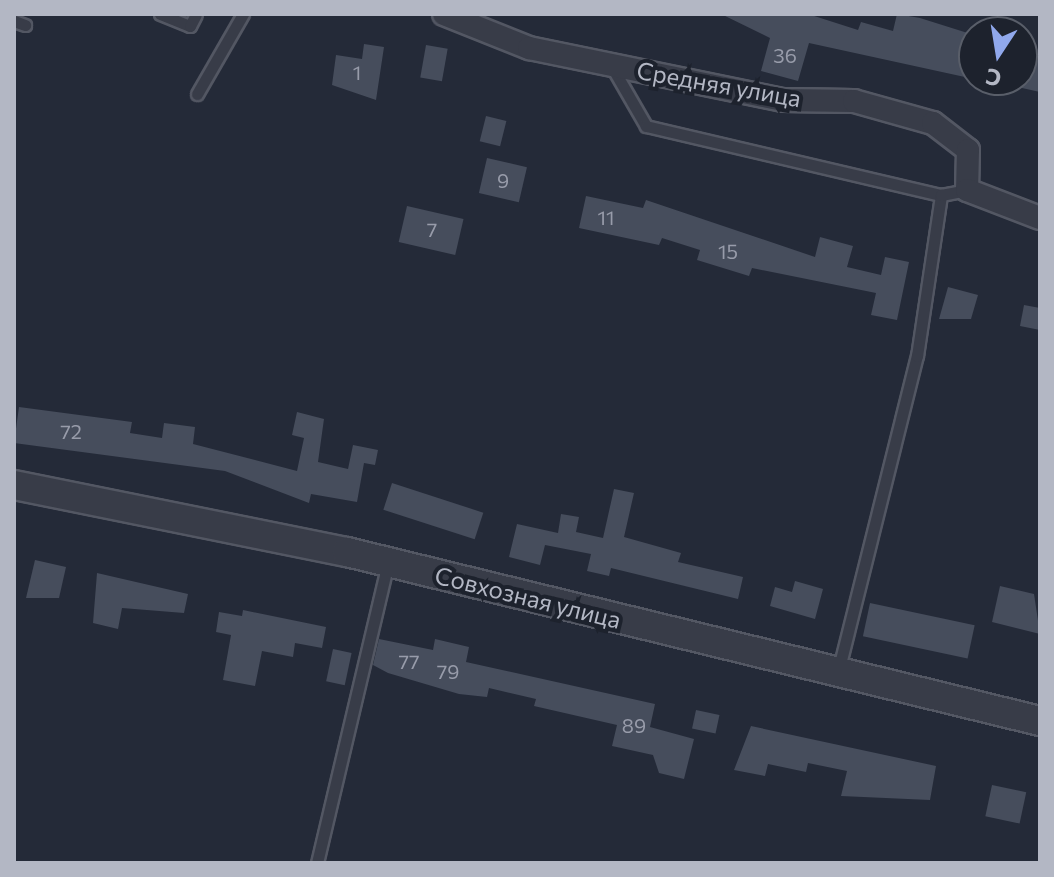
<!DOCTYPE html>
<meta charset="utf-8">
<style>
body{margin:0}
#map{position:relative;width:1054px;height:877px;overflow:hidden;background:#242a38;font-family:Commissioner,sans-serif}
div>[style]{position:absolute}
[style*='--x']{left:calc(var(--x)*1px);top:calc(var(--y)*1px);width:calc(var(--w)*1px);rotate:calc(var(--a)*1deg)}
.building>*{inset:0;background:#464d5c;transform-origin:0 0}
.roads{filter:drop-shadow(2px 0 #535763) drop-shadow(-2px 0 #535763) drop-shadow(0 2px #535763) drop-shadow(0 -2px #535763)}
.service>*{height:11px;margin:-5.5px;padding:0 5.5px;transform-origin:5.5px;border-radius:5.5px;background:#383c48}
.minor>*{height:22px;margin:-11px;padding:0 11px;transform-origin:11px;border-radius:11px;background:#383c48}
.tertiary>*{height:28px;margin:-14px;padding:0 14px;transform-origin:14px;border-radius:14px;background:#383c48}
span{translate:-50% -50%;white-space:nowrap;text-align:center;line-height:1.15;-webkit-text-stroke:8px #1d222d;paint-order:stroke}
.number-label{font-size:20px;color:#989caa}
.number-label span{-webkit-text-stroke-width:0}
.street-label{font-size:24px;color:#b3b7c4}
.frame{position:absolute;inset:0;border:16px solid #b3b7c4;pointer-events:none}
.north{position:absolute;left:958px;top:16px;width:80px;height:80px;box-sizing:border-box;background:#1d222d;border:2px solid #595e69;border-radius:50%;rotate:192deg;font-size:22px;font-weight:700;line-height:32px;text-align:center;color:#b3b7c4}
.north::after{content:'';display:block;margin:auto;width:28px;height:36px;background:#90a8ec;clip-path:polygon(50% 0,100% 100%,50% 72%,0 100%)}
</style>
<div id="map">
<div class="building">
<div style="clip-path:polygon(721px 14px,808px 14px,858px 30px,861px 22px,893px 31px,897px 14px,920px 18px,974px 35px,974px 79px,809px 43px,798px 81px,761px 71px,770px 38px)"></div>
<div style="clip-path:polygon(364px 44px,384px 47px,376px 100px,332px 85px,336px 55px,362px 59px)"></div>
<div style="left:426px;top:45px;width:22px;height:33px;rotate:10deg"></div>
<div style="clip-path:polygon(1022px 57px,1040px 61px,1040px 92px,1022px 88px)"></div>
<div style="left:486px;top:116px;width:21px;height:26px;rotate:14deg"></div>
<div style="left:487px;top:158px;width:41px;height:36px;rotate:13deg"></div>
<div style="clip-path:polygon(586px 196px,643px 208px,646px 200px,815px 257px,820px 237px,853px 246px,847px 267px,881px 275px,885px 257px,909px 262px,897px 320px,871px 315px,876px 293px,752px 268px,749px 276px,697px 260px,700px 250px,662px 238px,659px 245px,579px 228px)"></div>
<div style="left:407px;top:206px;width:58px;height:37px;rotate:13deg"></div>
<div style="clip-path:polygon(948px 287px,978px 295px,971px 319px,939px 319px)"></div>
<div style="clip-path:polygon(1024px 305px,1040px 308px,1040px 330px,1020px 326px)"></div>
<div style="clip-path:polygon(19px 407px,132px 422px,130px 433px,162px 438px,164px 423px,195px 427px,193px 444px,297px 471px,304px 438px,292px 435px,297px 412px,324px 419px,318px 462px,348px 469px,353px 445px,378px 450px,375px 465px,364px 463px,357px 502px,311px 494px,309px 503px,225px 471px,14px 443px)"></div>
<div style="left:392px;top:483px;width:96px;height:28px;rotate:18deg"></div>
<div style="clip-path:polygon(614px 489px,634px 493px,624px 537px,681px 553px,678px 562px,743px 577px,738px 599px,611px 568px,609px 576px,587px 571px,591px 554px,545px 545px,540px 565px,509px 557px,517px 524px,558px 533px,561px 514px,579px 517px,576px 532px,603px 538px)"></div>
<div style="clip-path:polygon(35px 560px,66px 567px,59px 598px,26px 598px)"></div>
<div style="clip-path:polygon(97px 573px,188px 594px,184px 613px,122px 608px,118px 629px,93px 623px)"></div>
<div style="clip-path:polygon(795px 581px,823px 589px,815px 619px,770px 606px,775px 587px,792px 592px)"></div>
<div style="clip-path:polygon(1000px 586px,1034px 594px,1040px 634px,992px 622px)"></div>
<div style="left:870px;top:603px;width:107px;height:34px;rotate:12deg"></div>
<div style="clip-path:polygon(243px 610px,326px 627px,322px 648px,295px 643px,293px 657px,262px 651px,255px 686px,223px 680px,231px 635px,216px 632px,219px 612px,242px 616px)"></div>
<div style="clip-path:polygon(379px 639px,433px 650px,435px 639px,469px 647px,466px 662px,655px 704px,650px 727px,694px 739px,684px 779px,659px 773px,653px 755px,612px 746px,617px 725px,534px 706px,536px 699px,489px 688px,487px 697px,459px 694px,388px 673px,373px 665px)"></div>
<div style="left:333px;top:649px;width:19px;height:33px;rotate:12deg"></div>
<div style="left:696px;top:710px;width:24px;height:19px;rotate:12deg"></div>
<div style="clip-path:polygon(751px 726px,936px 766px,930px 800px,841px 796px,847px 771px,808px 763px,806px 772px,768px 764px,765px 776px,734px 770px)"></div>
<div style="left:992px;top:785px;width:35px;height:32px;rotate:12deg"></div>
</div>
<div class="roads">
<div class="service">
<div style="--x:160;--y:14;--w:32;--a:22"></div>
<div style="--x:190;--y:26;--w:13;--a:-63"></div>
<div style="--x:14;--y:21;--w:12;--a:20"></div>
<div style="--x:612;--y:67;--w:68;--a:60"></div>
<div style="--x:646;--y:126;--w:303;--a:13.2"></div>
<div style="--x:197;--y:94;--w:92;--a:-60.1"></div>
<div style="--x:838;--y:672;--w:326;--a:-76"></div>
<div style="--x:917;--y:356;--w:163;--a:-81.5"></div>
<div style="--x:941;--y:195;--w:26;--a:-11"></div>
<div style="--x:317;--y:863;--w:308;--a:-76.7"></div>
</div>
<div class="minor">
<div style="--x:444;--y:14;--w:92;--a:21.8"></div>
<div style="--x:529;--y:48;--w:259;--a:11.6"></div>
<div style="--x:783;--y:100;--w:71;--a:0.8"></div>
<div style="--x:854;--y:101;--w:82;--a:15.6"></div>
<div style="--x:933;--y:123;--w:44;--a:37.6"></div>
<div style="--x:968;--y:150;--w:40;--a:91.4"></div>
<div style="--x:967;--y:190;--w:78;--a:21"></div>
</div>
<div class="tertiary">
<div style="--x:14;--y:485;--w:340;--a:11.4"></div>
<div style="--x:347;--y:552;--w:713;--a:13.71"></div>
</div>
</div>
<div class="number-label">
<span style="left:785px;top:55px">36</span>
<span style="left:357px;top:72px">1</span>
<span style="left:503px;top:180px">9</span>
<span style="left:606px;top:217px">11</span>
<span style="left:432px;top:229px">7</span>
<span style="left:728px;top:251px">15</span>
<span style="left:71px;top:431px">72</span>
<span style="left:409px;top:661px">77</span>
<span style="left:448px;top:671px">79</span>
<span style="left:634px;top:725px">89</span>
</div>
<div class="street-label">
<span style="left:719px;top:84px;rotate:10deg">Средняя улица</span>
<span style="left:528px;top:597px;rotate:14deg">Совхозная улица</span>
</div>
<div class="frame"></div>
<div class="north">С</div>
</div>
